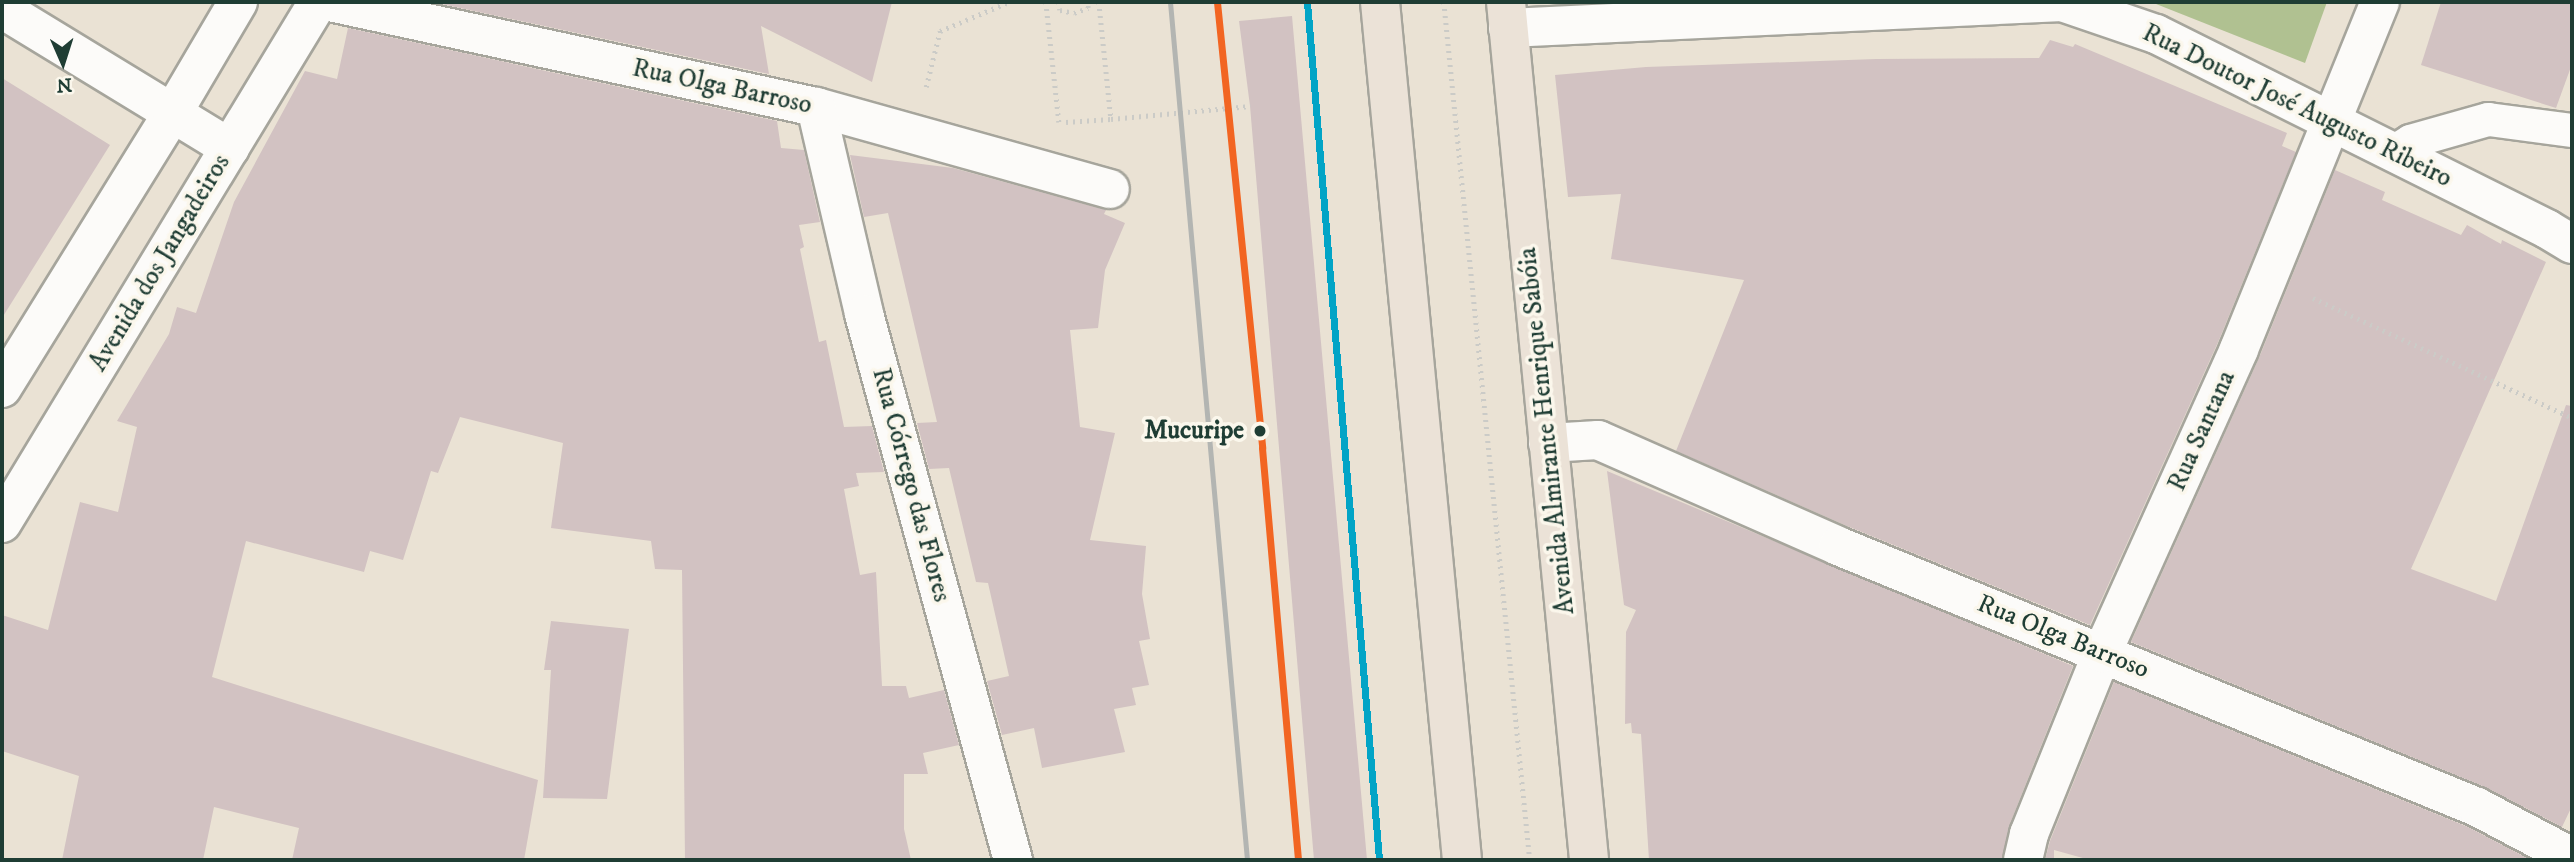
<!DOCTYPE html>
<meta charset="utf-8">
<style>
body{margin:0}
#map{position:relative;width:2574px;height:862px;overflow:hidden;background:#eae2d4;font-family:"IM FELL DW Pica",serif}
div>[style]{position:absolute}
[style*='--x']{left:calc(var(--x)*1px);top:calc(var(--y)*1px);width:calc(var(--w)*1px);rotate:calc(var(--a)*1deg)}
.forest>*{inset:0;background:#b0c191}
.building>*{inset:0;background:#d2c2c2}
.path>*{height:4.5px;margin-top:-2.25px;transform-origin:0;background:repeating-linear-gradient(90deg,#cbcbc7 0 2px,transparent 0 7px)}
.roads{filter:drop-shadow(2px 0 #a6a59c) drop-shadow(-2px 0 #a6a59c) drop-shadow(0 2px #a6a59c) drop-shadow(0 -2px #a6a59c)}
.service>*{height:33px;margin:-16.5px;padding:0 16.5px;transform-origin:16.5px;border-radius:16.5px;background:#fcfbf9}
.minor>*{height:38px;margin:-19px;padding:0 19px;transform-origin:19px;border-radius:19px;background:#fcfbf9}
.trunk>*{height:38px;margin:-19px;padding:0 19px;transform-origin:19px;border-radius:19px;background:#ebe2d7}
.rail>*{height:5px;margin:-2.5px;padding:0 2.5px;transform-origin:2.5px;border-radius:2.5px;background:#b3b5b2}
.rail-1>*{height:7px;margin:-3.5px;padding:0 3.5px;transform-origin:3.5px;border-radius:3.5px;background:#f26522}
.rail-2>*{height:7px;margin:-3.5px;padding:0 3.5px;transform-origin:3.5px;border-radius:3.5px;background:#02a4c6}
.dots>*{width:19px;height:19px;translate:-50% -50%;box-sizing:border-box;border:4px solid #fbf7ec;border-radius:50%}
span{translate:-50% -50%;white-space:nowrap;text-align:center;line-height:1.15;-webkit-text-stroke:7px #fbf7ec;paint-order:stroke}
.street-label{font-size:26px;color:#1f3d34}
.stop-label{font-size:26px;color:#1f3d34;font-weight:700}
.right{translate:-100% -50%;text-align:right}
.frame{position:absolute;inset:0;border:4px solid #1f3d34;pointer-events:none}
.north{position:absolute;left:28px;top:28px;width:70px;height:70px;-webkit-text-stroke:5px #fbf7ec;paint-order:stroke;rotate:177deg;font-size:19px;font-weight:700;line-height:28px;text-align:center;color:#1f3d34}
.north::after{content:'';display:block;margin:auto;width:24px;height:32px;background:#1f3d34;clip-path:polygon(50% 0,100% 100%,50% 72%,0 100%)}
</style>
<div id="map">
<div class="forest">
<div style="clip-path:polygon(2151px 2px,2327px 2px,2305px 63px)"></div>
</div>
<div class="building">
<div style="clip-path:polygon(432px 2px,892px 2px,872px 82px,761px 26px,769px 74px)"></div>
<div style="clip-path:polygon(2441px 2px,2572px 2px,2572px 64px,2556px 108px,2421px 65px)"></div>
<div style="clip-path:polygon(1292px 16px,1367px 860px,1314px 860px,1250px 106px,1239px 21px)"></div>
<div style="clip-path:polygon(348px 28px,777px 121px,781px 148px,804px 150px,820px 222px,799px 225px,804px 247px,800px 249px,819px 342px,826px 340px,844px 427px,872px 426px,884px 472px,856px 473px,859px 486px,844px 489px,860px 575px,876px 572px,882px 686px,906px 686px,909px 698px,944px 690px,959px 745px,923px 753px,928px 774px,904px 774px,904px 829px,911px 860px,685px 860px,682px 570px,655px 569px,651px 541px,551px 528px,563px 443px,460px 417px,438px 473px,431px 471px,403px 560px,370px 551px,364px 572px,246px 541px,212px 677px,538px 780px,524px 860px,292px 860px,299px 828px,214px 807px,203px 860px,62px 860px,79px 776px,2px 751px,2px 615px,48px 630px,80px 502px,118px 512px,137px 427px,117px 421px,169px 334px,177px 307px,196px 313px,234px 202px,305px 71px,337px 79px)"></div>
<div style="clip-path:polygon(2050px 40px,2073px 47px,2075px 44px,2287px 133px,2282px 146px,2296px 152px,2219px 340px,2090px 625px,1847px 526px,1676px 451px,1744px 280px,1611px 259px,1621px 194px,1568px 197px,1555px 75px,1646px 67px,1876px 59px,2039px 58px)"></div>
<div style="clip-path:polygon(2px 78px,110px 145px,2px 318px)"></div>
<div style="clip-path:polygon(850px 155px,953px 168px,1106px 210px,1104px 214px,1125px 223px,1105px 270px,1098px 328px,1070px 330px,1080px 427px,1115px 433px,1090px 540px,1146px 546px,1142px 594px,1150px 639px,1139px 641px,1149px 685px,1132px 688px,1136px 705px,1114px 709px,1125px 752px,1042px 768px,1034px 728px,1002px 735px,987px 681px,1009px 676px,988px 583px,976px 582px,949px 468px,929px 469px,917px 423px,937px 422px,888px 213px,864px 217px)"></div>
<div style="clip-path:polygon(2335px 170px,2385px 192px,2382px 200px,2461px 235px,2467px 225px,2501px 244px,2502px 240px,2546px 262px,2411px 569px,2496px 601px,2566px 405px,2572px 406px,2572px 806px,2562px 827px,2485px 787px,2131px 642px,2259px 358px)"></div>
<div style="clip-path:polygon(1607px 471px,2073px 666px,2009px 826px,2002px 860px,1649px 860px,1641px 734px,1632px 733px,1631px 723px,1625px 724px,1626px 632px,1636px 610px,1624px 605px)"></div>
<div style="clip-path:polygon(551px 621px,629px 629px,607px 799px,543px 798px,551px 670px,544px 670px)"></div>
<div style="clip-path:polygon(2114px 682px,2468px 827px,2531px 860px,2090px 860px,2054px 850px,2054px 860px,2045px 860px,2050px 841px)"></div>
</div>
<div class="path">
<div style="--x:1046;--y:2;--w:121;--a:83.8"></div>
<div style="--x:1059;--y:2;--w:8;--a:83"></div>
<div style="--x:1060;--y:10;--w:14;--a:12"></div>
<div style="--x:1074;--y:13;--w:15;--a:-20"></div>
<div style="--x:1088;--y:8;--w:6;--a:-99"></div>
<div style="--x:1099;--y:2;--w:118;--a:84.1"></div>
<div style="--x:1111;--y:119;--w:140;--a:-5.3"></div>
<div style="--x:1444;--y:2;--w:862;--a:84.28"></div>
<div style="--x:926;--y:87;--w:58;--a:-76"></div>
<div style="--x:940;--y:31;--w:75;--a:-22.8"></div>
<div style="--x:1066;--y:122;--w:45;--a:-3.8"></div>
<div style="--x:2313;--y:298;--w:283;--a:24.8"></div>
</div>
<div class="roads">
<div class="service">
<div style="--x:2394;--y:151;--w:19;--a:-32"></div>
<div style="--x:2410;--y:141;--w:81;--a:-15.8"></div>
<div style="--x:2488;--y:119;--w:85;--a:7.5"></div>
</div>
<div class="minor">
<div style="--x:330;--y:2;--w:497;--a:12.2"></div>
<div style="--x:816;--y:107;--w:305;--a:15.6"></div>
<div style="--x:2;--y:9;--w:267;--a:31.4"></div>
<div style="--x:1508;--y:28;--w:555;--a:-2.69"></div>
<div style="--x:2062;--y:2;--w:99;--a:18.8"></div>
<div style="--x:2156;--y:34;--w:437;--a:26.5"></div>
<div style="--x:2547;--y:229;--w:29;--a:31"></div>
<div style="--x:816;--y:107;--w:212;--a:76.9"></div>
<div style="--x:864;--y:314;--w:566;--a:74.74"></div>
<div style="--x:2;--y:388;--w:322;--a:-58.2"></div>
<div style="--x:172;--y:114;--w:130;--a:-59.5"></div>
<div style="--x:1548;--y:443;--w:50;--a:-3.4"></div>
<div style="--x:1598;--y:440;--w:262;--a:23.8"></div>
<div style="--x:1838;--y:546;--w:690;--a:22.22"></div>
<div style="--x:2477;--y:807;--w:107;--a:27.8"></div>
<div style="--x:2;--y:523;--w:609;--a:-58.76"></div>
<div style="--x:2023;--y:860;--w:27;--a:-77"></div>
<div style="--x:2029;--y:834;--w:195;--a:-68"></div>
<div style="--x:2102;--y:653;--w:333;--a:-65.7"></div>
<div style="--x:2239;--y:349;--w:375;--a:-67.9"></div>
</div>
<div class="trunk">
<div style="--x:1380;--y:2;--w:862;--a:84.54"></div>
<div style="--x:1506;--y:2;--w:862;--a:84.47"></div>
</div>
</div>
<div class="rail">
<div style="--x:1170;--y:2;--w:861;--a:84.87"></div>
</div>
<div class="rail-1">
<div style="--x:1217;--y:2;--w:448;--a:84.2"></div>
<div style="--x:1262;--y:448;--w:414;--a:85"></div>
</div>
<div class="rail-2">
<div style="--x:1307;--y:2;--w:861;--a:85.2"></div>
</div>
<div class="dots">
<div style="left:1260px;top:431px;background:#1f3d34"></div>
</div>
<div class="street-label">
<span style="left:722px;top:87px;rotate:12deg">Rua Olga Barroso</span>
<span style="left:2297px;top:106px;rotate:26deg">Rua Doutor José Augusto Ribeiro</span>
<span style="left:160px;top:263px;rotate:-59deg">Avenida dos Jangadeiros</span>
<span style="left:1547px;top:431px;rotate:-96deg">Avenida Almirante Henrique Sabóia</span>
<span style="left:2202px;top:431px;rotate:-66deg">Rua Santana</span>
<span style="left:911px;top:485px;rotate:75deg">Rua Córrego das Flores</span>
<span style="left:2063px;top:637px;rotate:22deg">Rua Olga Barroso</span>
</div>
<div class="stop-label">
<span class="right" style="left:1244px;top:431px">Mucuripe</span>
</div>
<div class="frame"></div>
<div class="north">N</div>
</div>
